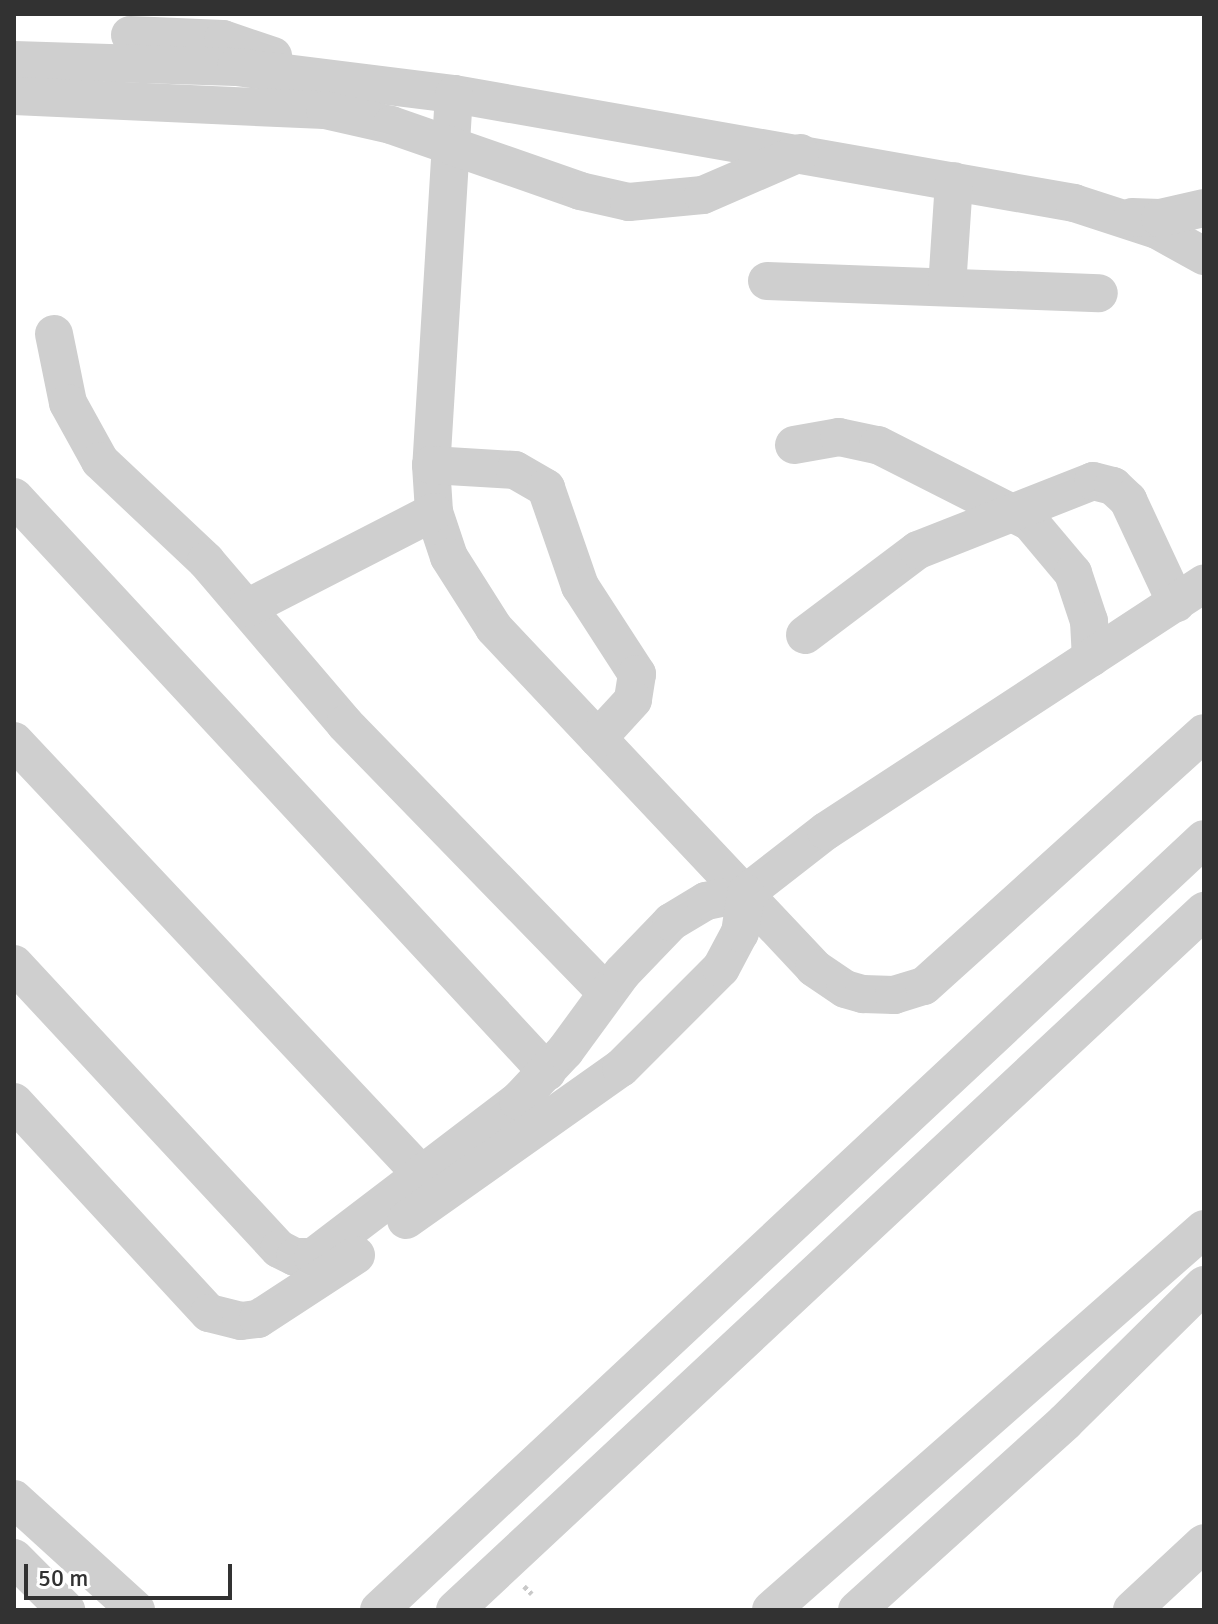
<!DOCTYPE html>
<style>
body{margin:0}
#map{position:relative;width:1218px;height:1624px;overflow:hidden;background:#fff;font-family:Signika,sans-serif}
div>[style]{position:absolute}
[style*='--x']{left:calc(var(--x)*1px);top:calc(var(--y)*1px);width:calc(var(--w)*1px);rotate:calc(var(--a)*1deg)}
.path>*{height:5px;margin-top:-2.5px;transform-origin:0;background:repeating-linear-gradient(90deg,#c9c9c9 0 4px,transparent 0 8px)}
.minor>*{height:38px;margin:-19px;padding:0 19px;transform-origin:19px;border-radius:19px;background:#cfcfcf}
span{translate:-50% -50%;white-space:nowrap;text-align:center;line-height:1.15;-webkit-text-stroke:8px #fff;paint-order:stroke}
.frame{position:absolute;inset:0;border:16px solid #323232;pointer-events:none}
.scale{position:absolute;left:24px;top:1564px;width:208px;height:36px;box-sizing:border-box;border:4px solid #323232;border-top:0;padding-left:10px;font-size:24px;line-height:28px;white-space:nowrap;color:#323232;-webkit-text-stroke:6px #fff;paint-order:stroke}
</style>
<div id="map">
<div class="path">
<div style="--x:524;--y:1586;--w:11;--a:45"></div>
</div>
<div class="minor">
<div style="--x:130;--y:35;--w:93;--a:2.5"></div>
<div style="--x:223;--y:39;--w:53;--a:18.8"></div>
<div style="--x:14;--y:60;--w:222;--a:1.8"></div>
<div style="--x:236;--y:67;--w:220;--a:7.1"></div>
<div style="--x:454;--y:94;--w:630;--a:9.97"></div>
<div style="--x:1074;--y:203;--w:87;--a:18"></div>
<div style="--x:1157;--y:230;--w:54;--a:29"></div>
<div style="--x:454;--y:94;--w:372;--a:93.5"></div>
<div style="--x:431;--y:465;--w:47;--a:86.3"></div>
<div style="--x:434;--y:512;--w:47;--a:71.6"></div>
<div style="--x:449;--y:557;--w:84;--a:57.6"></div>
<div style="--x:494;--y:628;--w:467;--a:46.7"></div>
<div style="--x:814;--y:968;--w:37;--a:34"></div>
<div style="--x:845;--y:989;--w:19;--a:16"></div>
<div style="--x:863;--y:994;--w:31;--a:2"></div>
<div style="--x:894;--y:995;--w:31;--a:-17"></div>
<div style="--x:924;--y:986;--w:377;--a:-42.1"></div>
<div style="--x:14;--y:96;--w:311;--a:2.6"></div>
<div style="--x:325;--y:110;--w:68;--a:12.8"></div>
<div style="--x:391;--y:125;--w:200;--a:19.2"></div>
<div style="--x:580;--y:191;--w:50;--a:12.7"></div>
<div style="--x:629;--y:202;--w:74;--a:-5.4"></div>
<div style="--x:703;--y:195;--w:106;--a:-23.4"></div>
<div style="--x:1132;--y:217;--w:28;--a:2"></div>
<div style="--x:1160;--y:218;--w:45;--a:-12.8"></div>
<div style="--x:767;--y:281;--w:332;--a:2.1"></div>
<div style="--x:947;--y:287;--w:106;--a:-86.2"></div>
<div style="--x:54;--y:334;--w:70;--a:78.5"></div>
<div style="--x:68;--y:403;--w:66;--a:61.1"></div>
<div style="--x:100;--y:461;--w:146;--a:43.3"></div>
<div style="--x:206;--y:561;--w:214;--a:49.5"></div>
<div style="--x:345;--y:724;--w:374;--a:45.8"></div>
<div style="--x:794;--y:445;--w:46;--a:-10.1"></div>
<div style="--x:839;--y:437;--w:40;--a:12"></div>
<div style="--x:878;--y:445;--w:170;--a:26.9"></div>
<div style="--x:1030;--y:522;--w:67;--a:49.9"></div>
<div style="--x:1073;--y:573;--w:51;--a:71.6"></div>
<div style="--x:1089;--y:621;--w:37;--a:87"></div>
<div style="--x:431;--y:465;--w:84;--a:3.4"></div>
<div style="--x:515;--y:470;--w:36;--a:30"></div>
<div style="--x:546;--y:488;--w:104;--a:70.9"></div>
<div style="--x:580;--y:586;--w:105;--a:57.1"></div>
<div style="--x:637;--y:674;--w:26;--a:99"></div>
<div style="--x:633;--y:700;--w:52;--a:132.6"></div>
<div style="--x:14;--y:497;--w:784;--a:47.17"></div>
<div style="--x:247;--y:608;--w:210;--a:-27.2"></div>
<div style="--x:805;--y:635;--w:141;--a:-37"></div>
<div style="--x:918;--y:550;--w:188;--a:-21.5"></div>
<div style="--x:1093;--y:481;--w:21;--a:14"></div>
<div style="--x:1113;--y:486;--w:21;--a:43"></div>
<div style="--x:1128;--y:500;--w:114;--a:65"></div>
<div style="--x:14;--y:741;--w:620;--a:46.76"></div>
<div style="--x:14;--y:964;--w:389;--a:47.1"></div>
<div style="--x:279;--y:1249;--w:18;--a:27"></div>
<div style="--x:295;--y:1257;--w:18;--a:0"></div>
<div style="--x:313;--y:1257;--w:258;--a:-37.3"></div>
<div style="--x:518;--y:1101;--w:69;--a:-46.8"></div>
<div style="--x:565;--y:1051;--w:97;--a:-53.8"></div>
<div style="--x:622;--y:973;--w:71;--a:-46.1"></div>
<div style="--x:671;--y:922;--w:41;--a:-31"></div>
<div style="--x:706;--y:901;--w:41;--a:-11.3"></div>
<div style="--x:746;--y:893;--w:101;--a:-37.8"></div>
<div style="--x:826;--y:831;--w:452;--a:-33.2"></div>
<div style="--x:14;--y:1102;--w:287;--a:47.3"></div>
<div style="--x:209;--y:1313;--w:33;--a:14"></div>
<div style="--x:241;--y:1321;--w:17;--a:-7"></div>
<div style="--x:258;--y:1319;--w:117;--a:-33.1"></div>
<div style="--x:406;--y:1220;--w:263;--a:-35.3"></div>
<div style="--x:621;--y:1068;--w:141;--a:-45"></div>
<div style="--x:721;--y:968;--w:40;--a:-62"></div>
<div style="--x:740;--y:933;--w:40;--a:-81.5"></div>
<div style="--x:14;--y:1499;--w:165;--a:42.3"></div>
<div style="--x:14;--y:1558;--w:74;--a:45"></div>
<div style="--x:379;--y:1610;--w:1129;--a:-43.06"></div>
<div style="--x:455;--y:1610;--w:1025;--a:-43.02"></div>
<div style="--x:771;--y:1610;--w:577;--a:-41.34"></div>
<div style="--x:857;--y:1610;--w:280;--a:-42.1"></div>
<div style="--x:1065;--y:1422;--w:195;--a:-44.6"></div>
<div style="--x:1132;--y:1610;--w:98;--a:-42.9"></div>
</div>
<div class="frame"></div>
<div class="scale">50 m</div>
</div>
